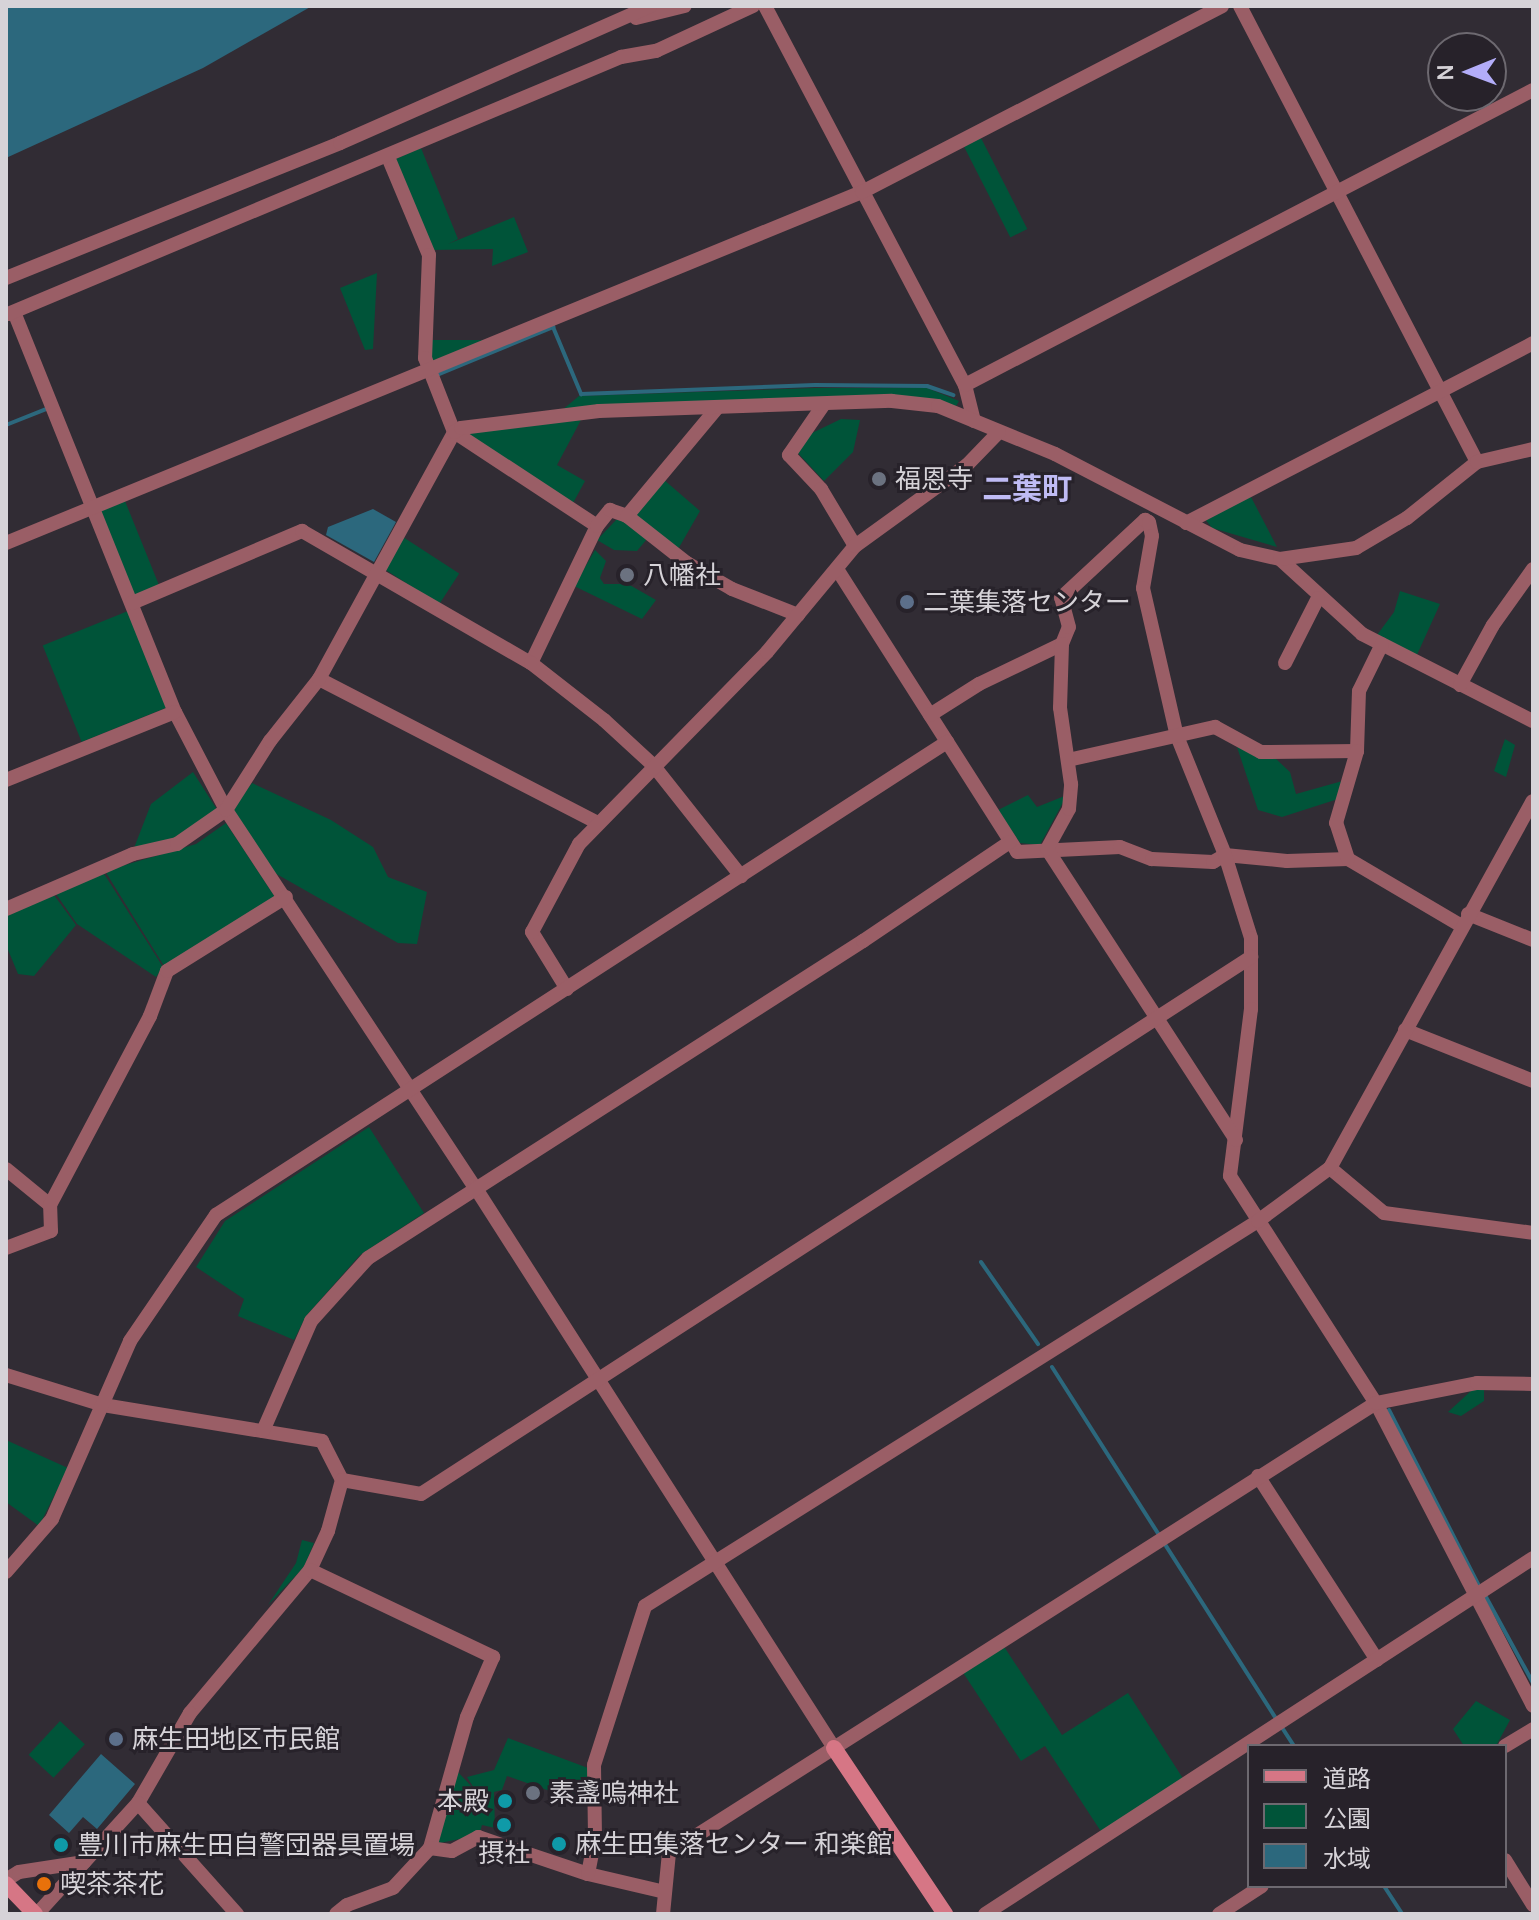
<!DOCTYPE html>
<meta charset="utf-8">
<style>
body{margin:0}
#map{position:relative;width:1539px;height:1920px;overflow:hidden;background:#312c34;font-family:Manrope,"Noto Sans JP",sans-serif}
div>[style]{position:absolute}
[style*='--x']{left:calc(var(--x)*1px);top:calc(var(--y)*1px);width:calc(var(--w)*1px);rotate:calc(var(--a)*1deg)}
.green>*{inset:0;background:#005439;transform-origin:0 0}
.water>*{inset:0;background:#2c687d}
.stream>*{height:4px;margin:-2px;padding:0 2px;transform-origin:2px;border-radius:2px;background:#2c687d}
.minor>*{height:14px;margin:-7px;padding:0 7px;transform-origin:7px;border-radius:7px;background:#9a5e66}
.secondary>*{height:16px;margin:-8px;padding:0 8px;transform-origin:8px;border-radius:8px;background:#d67685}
.dots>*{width:22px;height:22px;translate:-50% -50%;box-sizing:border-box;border:4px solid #27222a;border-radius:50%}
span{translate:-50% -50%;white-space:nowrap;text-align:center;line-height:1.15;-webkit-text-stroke:6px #27222a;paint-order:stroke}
.poi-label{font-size:26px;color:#d6d3d8}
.left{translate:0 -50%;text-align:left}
.right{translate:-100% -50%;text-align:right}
.quarter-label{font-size:30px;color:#bfbbf4;font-weight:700}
.frame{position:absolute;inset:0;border:8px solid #d6d3d8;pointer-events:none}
.legend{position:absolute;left:1247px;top:1744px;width:260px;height:144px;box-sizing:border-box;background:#27222a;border:2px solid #6d6970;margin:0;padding:10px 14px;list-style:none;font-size:24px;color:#d6d3d8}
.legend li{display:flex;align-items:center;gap:16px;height:40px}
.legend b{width:40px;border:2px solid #6d6970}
.north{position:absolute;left:1427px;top:32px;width:80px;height:80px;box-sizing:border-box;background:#27222a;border:2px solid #6d6970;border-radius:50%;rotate:269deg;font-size:22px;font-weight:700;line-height:32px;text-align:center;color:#d6d3d8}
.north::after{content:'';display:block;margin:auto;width:28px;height:36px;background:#b3adf9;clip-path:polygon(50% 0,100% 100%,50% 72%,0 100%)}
</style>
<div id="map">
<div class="green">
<div style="left:981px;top:138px;width:102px;height:19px;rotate:63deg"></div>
<div style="clip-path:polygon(421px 148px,458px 239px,448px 244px,514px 217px,528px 252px,492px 266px,493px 249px,432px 250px,395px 159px)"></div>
<div style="clip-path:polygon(377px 273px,373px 349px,365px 350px,340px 288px)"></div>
<div style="clip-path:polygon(431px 340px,487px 340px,431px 363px)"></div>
<div style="clip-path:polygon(815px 388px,927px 388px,959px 401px,955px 408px,937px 401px,556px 415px,579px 396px)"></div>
<div style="clip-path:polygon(841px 419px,860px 420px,853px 452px,824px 481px,797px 452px,810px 434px)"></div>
<div style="clip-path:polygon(581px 420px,557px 465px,585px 481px,572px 505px,469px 440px,469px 433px)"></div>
<div style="clip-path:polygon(663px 479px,700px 511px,677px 551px,633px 516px)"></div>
<div style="clip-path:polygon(1250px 495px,1277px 547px,1212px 528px,1205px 519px)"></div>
<div style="left:125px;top:501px;width:92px;height:27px;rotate:68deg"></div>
<div style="clip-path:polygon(616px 520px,625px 520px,647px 539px,637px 551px,614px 550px,597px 540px)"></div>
<div style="left:403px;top:537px;width:67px;height:37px;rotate:33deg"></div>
<div style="clip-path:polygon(595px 550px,606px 561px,600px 578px,604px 584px,628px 584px,656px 600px,642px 619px,574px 586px)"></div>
<div style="clip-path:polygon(1400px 591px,1440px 604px,1416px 657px,1377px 635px,1394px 612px)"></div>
<div style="left:128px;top:611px;width:104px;height:92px;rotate:68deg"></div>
<div style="clip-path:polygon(1505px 739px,1515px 745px,1506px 777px,1494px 771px)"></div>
<div style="clip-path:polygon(1237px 747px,1275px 758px,1290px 772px,1296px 794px,1346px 780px,1338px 799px,1282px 817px,1258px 810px)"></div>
<div style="clip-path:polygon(193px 772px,218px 811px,176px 840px,134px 848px,151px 804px)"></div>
<div style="clip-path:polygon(252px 783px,331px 820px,373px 847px,388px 877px,427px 892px,417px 944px,398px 943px,273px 872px,234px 815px,233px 808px)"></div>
<div style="clip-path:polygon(1028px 795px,1037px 807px,1067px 795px,1040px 845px,1020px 843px,998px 810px)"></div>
<div style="clip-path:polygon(226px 823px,275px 897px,164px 966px,105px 871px,196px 844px)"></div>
<div style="clip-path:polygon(103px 872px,163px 967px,156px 977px,77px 924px,56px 894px)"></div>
<div style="clip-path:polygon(54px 895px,76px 925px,34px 976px,18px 974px,6px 945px,6px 916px)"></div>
<div style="clip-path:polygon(369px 1127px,424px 1213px,360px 1255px,306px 1316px,294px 1340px,238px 1316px,244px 1299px,196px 1267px,225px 1221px)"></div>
<div style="clip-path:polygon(1472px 1390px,1484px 1390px,1484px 1401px,1461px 1416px,1448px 1412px)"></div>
<div style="clip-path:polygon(6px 1440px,68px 1468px,39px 1526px,6px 1502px)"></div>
<div style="clip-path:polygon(302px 1540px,314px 1543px,304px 1567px,268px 1605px,296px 1563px)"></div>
<div style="clip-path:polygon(1003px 1645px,1062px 1735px,1128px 1693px,1184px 1780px,1102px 1833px,1045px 1746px,1021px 1761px,962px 1671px)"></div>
<div style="clip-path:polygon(1476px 1701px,1510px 1720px,1496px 1746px,1464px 1746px,1453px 1729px)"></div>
<div style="left:60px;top:1721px;width:34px;height:46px;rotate:43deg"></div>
<div style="clip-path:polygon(508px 1738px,588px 1768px,587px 1804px,507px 1776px,502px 1790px,494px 1792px,495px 1828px,482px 1825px,479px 1835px,435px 1844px,456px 1770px,475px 1790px,467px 1777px,494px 1770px)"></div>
</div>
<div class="water">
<div style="clip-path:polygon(6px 6px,312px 6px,203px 68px,6px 158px)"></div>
<div style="clip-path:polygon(373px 509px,396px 522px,374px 562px,326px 535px,328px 527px)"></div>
<div style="clip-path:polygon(101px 1754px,135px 1784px,97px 1829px,83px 1817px,69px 1833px,49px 1815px)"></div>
</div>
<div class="stream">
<div style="--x:437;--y:375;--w:126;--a:-22.5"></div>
<div style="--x:553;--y:327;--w:73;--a:67.3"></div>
<div style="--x:581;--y:394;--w:234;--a:-2.2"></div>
<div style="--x:815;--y:385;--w:112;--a:0.5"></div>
<div style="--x:927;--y:386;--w:28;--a:19"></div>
<div style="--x:6;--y:425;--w:43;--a:-21.8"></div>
<div style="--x:981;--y:1262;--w:100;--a:55.2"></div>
<div style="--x:1052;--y:1367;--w:417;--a:57.5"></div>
<div style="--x:1389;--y:1410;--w:198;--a:62.9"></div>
<div style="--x:1486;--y:1597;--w:98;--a:61.3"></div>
<div style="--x:1281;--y:1726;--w:24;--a:57"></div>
<div style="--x:1384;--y:1886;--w:33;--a:57"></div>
</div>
<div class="minor">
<div style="--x:765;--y:6;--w:429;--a:62.2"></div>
<div style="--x:965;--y:385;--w:37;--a:76"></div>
<div style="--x:1240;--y:6;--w:514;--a:62.54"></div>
<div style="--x:636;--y:18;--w:50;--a:-13.8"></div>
<div style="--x:388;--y:157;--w:106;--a:67.3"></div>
<div style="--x:429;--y:255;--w:103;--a:92.2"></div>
<div style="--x:425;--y:358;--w:79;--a:68.6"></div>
<div style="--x:454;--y:432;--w:171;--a:33.3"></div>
<div style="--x:597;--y:526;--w:152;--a:115.7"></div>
<div style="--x:6;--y:278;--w:360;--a:-22"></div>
<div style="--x:340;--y:143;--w:339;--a:-23.8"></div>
<div style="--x:14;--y:312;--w:431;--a:68.1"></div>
<div style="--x:175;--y:712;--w:110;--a:62.5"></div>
<div style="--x:226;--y:810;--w:452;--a:56.6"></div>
<div style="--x:475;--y:1187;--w:666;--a:57.38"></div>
<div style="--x:8;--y:314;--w:665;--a:-22.75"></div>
<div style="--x:621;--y:57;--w:36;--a:-10"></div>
<div style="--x:656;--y:51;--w:107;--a:-24.9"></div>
<div style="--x:965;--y:385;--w:640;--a:-27.45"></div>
<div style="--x:824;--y:404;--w:62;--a:124.5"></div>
<div style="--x:789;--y:455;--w:47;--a:46.7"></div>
<div style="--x:821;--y:489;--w:66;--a:59.2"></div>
<div style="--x:627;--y:516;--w:141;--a:-50.2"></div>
<div style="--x:1186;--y:523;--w:391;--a:-27.4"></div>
<div style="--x:597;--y:526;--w:21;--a:-51"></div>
<div style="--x:610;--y:510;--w:18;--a:19"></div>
<div style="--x:627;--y:516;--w:76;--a:38.1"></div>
<div style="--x:687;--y:563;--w:52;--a:30"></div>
<div style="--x:732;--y:589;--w:71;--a:21.5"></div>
<div style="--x:6;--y:543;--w:925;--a:-22.3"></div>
<div style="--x:862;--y:192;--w:405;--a:-27.3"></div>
<div style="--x:1280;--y:559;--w:111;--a:42.4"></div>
<div style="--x:1362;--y:634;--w:192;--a:27"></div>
<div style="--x:837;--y:569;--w:335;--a:57.5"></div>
<div style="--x:1017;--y:852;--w:103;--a:-2.8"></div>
<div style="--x:1120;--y:847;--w:34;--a:21"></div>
<div style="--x:1152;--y:859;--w:61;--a:2.8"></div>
<div style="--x:1213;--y:862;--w:14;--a:-30"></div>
<div style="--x:1225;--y:855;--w:62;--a:5.5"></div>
<div style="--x:1287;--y:861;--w:61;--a:-1.9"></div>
<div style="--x:1348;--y:859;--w:130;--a:30.5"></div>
<div style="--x:132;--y:603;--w:185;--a:-23"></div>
<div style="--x:302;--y:531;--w:264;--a:30"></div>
<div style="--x:531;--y:663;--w:93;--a:38"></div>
<div style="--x:604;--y:720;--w:67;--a:42.6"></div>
<div style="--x:653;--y:765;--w:142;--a:51.6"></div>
<div style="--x:1285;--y:663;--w:73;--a:-63.1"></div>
<div style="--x:319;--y:679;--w:312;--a:27.3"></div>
<div style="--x:1460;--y:685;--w:68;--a:-61.2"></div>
<div style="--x:1493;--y:625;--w:69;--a:-54.5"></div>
<div style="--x:930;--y:715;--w:58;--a:-32.3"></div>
<div style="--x:979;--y:684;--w:92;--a:-25.7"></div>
<div style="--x:1062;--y:644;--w:18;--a:-68"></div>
<div style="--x:1069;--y:627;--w:30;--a:-105"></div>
<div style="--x:1061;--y:598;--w:115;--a:-42.9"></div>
<div style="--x:1145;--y:520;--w:4;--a:27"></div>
<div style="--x:1149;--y:522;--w:14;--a:78"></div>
<div style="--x:1152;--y:536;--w:53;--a:99.8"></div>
<div style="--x:1143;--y:588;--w:152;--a:77.1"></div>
<div style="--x:1177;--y:736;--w:128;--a:68"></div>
<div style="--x:1225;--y:855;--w:87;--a:72.6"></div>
<div style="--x:1251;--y:938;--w:71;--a:90"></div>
<div style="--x:1251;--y:1009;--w:168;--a:97.2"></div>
<div style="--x:1230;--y:1176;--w:270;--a:57.3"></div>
<div style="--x:1376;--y:1403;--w:341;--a:62.6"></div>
<div style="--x:1068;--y:760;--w:151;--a:-12.7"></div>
<div style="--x:1215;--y:727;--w:52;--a:28.5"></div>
<div style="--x:1261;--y:752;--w:96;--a:-0.6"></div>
<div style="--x:1357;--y:751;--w:60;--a:-88.1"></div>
<div style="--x:1359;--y:691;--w:52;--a:-63.9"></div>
<div style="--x:6;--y:780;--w:182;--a:-21.9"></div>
<div style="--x:1047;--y:849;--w:347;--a:57"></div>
<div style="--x:1047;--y:849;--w:46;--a:-61.2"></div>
<div style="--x:1069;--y:809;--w:25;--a:-85"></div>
<div style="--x:1071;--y:784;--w:77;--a:-98.2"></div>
<div style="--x:1060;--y:708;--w:64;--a:-88.2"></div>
<div style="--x:1348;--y:859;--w:38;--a:-108"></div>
<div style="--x:1336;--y:823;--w:75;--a:-73.7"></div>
<div style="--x:6;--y:909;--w:138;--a:-23.4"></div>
<div style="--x:133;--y:854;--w:45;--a:-12.8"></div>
<div style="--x:177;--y:844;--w:60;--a:-34.8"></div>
<div style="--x:226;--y:810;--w:82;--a:-57.5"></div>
<div style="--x:270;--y:741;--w:79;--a:-51.7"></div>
<div style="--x:319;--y:679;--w:281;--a:-61.3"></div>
<div style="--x:454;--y:432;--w:8;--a:-30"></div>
<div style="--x:461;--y:428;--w:139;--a:-7"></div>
<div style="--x:599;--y:411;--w:293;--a:-2"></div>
<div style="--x:892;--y:401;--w:46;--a:6.2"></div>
<div style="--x:938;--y:406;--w:126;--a:22.3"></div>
<div style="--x:1055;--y:454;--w:208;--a:27.4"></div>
<div style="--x:1240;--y:550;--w:41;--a:12.7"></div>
<div style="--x:1280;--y:559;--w:77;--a:-8.2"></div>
<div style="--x:1356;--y:548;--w:59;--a:-30.5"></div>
<div style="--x:1407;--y:518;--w:90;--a:-38.7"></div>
<div style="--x:1477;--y:462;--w:57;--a:-13.1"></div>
<div style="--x:1468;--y:914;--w:70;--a:21.8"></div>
<div style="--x:567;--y:989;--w:67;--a:-121.6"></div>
<div style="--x:532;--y:932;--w:100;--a:-61.9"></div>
<div style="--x:579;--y:844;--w:269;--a:-45.6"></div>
<div style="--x:767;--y:652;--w:138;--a:-50.3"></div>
<div style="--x:855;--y:546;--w:138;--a:-35.9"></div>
<div style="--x:967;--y:465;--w:46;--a:-45.9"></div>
<div style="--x:1405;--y:1030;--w:138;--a:21.7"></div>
<div style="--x:1330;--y:1168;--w:70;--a:39.8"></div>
<div style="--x:1384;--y:1213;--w:150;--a:7.6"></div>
<div style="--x:6;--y:1169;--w:57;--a:39.3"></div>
<div style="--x:6;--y:1248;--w:48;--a:-20.7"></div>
<div style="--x:51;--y:1231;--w:26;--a:-92"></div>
<div style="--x:50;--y:1205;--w:214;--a:-62.1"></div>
<div style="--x:150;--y:1016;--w:48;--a:-69.3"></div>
<div style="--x:167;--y:971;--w:140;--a:-31.9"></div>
<div style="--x:6;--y:1375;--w:102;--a:17.2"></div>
<div style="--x:103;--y:1405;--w:222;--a:9.3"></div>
<div style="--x:322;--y:1441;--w:44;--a:62.9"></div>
<div style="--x:342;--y:1480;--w:53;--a:105.4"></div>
<div style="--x:328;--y:1531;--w:43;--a:114.8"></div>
<div style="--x:310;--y:1570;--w:187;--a:130"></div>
<div style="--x:190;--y:1713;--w:104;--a:120"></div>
<div style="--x:138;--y:1803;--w:150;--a:132.3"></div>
<div style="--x:263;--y:1431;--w:120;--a:-66.4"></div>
<div style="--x:311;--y:1321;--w:85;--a:-47.9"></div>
<div style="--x:368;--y:1258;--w:588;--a:-32.64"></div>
<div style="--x:863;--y:941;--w:177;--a:-34"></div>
<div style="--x:1258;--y:1476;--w:219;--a:57.1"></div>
<div style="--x:342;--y:1480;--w:80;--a:10"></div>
<div style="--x:421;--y:1494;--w:989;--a:-32.9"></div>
<div style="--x:310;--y:1570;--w:203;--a:25.4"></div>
<div style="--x:493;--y:1657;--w:65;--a:113.4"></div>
<div style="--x:467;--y:1717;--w:136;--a:105.8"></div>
<div style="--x:430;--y:1848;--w:54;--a:132.8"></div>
<div style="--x:393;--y:1888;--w:49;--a:159.7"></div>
<div style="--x:347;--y:1905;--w:14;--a:141"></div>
<div style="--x:6;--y:1572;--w:70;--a:-49"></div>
<div style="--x:52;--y:1519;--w:194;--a:-66.3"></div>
<div style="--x:130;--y:1341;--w:153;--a:-55.7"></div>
<div style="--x:216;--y:1215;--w:871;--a:-32.91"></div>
<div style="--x:1505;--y:1746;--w:33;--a:-31"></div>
<div style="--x:138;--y:1803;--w:149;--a:48.3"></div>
<div style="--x:430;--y:1848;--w:22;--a:8"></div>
<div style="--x:452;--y:1851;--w:30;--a:-28"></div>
<div style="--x:478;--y:1837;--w:116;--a:18.6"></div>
<div style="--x:588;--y:1874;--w:79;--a:13.2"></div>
<div style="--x:1505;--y:1860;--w:53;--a:58.1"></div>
<div style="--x:588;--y:1874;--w:38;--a:-79"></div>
<div style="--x:595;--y:1837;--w:72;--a:-90.8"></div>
<div style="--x:594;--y:1765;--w:167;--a:-72.2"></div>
<div style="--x:645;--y:1606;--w:724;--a:-32.13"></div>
<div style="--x:1258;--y:1221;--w:89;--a:-36.4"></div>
<div style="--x:1330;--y:1168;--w:419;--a:-61.1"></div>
<div style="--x:6;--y:1880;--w:15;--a:-32"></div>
<div style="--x:19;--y:1872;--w:66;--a:-8.7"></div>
<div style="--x:663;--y:1914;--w:61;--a:-84.4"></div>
<div style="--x:669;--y:1853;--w:838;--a:-32.48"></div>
<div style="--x:1376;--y:1403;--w:103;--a:-11.2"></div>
<div style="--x:1477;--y:1383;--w:56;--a:1"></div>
<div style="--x:985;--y:1914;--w:653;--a:-33.01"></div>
<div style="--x:1219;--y:1914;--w:51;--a:-33.1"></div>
</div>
<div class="secondary">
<div style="--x:834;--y:1748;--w:200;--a:56.2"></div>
<div style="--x:6;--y:1884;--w:42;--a:46"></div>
</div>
<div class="dots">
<div style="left:879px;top:479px;background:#6b7280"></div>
<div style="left:627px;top:575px;background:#6b7280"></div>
<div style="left:907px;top:602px;background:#5c6f8a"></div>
<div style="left:116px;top:1739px;background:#5c6f8a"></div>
<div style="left:533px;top:1793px;background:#6b7280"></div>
<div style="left:505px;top:1801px;background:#0f9aa8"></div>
<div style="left:504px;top:1825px;background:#0f9aa8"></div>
<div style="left:559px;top:1844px;background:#0f9aa8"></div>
<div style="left:61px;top:1845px;background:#0f9aa8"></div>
<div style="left:44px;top:1884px;background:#e8710a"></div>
</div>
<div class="poi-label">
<span class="left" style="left:895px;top:479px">福恩寺</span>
<span class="left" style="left:643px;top:575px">八幡社</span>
<span class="left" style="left:923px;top:602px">二葉集落センター</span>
<span class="left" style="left:132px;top:1739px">麻生田地区市民館</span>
<span class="left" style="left:549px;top:1793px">素盞嗚神社</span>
<span class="right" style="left:489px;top:1801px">本殿</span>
<span class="left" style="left:575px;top:1844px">麻生田集落センター 和楽館</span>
<span class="left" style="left:77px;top:1845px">豊川市麻生田自警団器具置場</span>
<span style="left:504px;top:1853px">摂社</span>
<span class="left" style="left:60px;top:1884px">喫茶茶花</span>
</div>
<div class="quarter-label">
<span style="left:1027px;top:488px">二葉町</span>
</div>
<div class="frame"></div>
<ul class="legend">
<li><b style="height:10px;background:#d67685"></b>道路</li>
<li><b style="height:22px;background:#005439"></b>公園</li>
<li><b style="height:22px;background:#2c687d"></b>水域</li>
</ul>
<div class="north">N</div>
</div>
